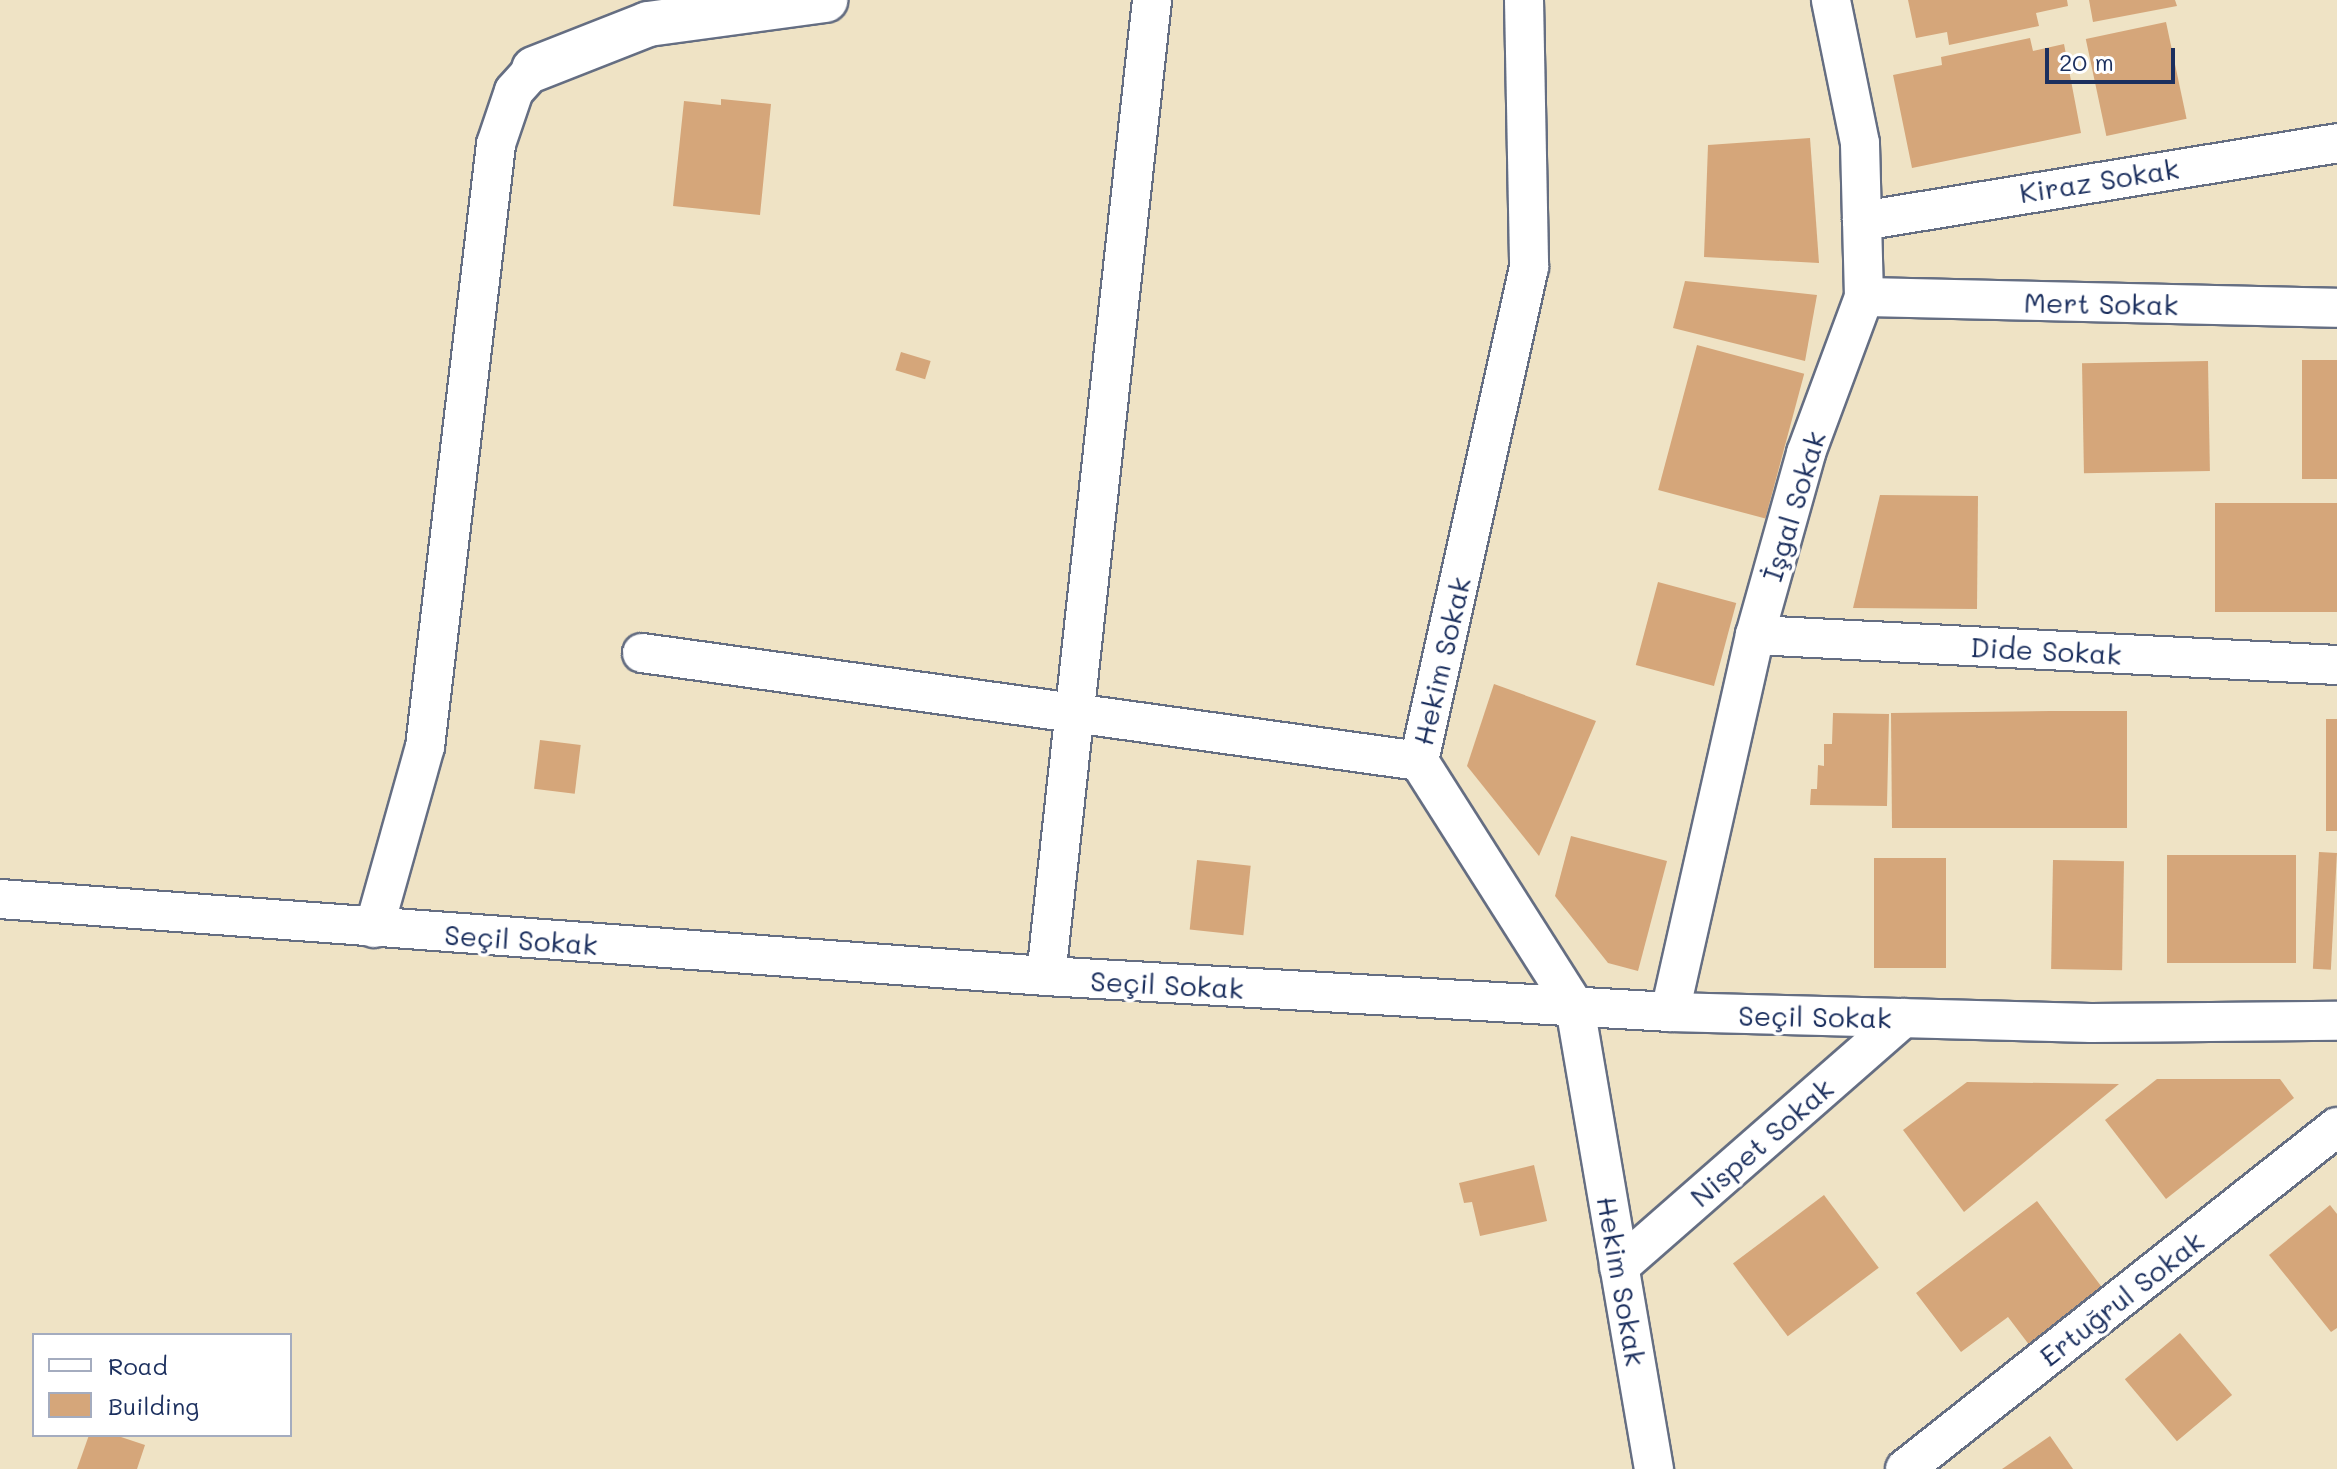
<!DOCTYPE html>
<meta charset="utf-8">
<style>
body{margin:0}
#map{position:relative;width:2337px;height:1469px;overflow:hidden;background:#efe3c5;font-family:Mali,sans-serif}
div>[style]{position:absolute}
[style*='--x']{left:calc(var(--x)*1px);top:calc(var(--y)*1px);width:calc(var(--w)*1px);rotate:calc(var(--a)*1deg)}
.building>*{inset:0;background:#d5a67a;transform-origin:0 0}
.roads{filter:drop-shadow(2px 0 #656e82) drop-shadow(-2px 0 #656e82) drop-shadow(0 2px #656e82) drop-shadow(0 -2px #656e82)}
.minor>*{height:38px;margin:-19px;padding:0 19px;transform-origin:19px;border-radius:19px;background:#fff}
.tertiary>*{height:44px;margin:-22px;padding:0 22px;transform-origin:22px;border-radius:22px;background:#fff}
span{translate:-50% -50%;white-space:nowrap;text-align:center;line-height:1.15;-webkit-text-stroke:7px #fff;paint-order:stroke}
.street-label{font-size:28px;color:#1b2f5e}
.legend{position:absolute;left:32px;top:1333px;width:260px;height:104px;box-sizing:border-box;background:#fff;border:2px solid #a4acbf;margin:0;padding:10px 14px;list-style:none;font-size:24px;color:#1b2f5e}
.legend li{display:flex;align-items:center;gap:16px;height:40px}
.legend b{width:40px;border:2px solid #a4acbf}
.scale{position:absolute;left:2045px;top:48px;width:130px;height:36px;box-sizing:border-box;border:4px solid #1b2f5e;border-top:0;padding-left:10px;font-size:24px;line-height:28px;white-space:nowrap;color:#1b2f5e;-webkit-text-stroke:6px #fff;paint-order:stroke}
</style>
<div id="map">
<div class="building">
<div style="clip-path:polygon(1908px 0,2067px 0,2068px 6px,2036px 13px,2039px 26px,1949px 45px,1947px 32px,1916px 38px)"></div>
<div style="clip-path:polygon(2089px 0,2175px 0,2177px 6px,2093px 22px)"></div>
<div style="left:2166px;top:22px;width:99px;height:82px;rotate:78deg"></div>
<div style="clip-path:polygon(2030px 38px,2033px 51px,2064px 44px,2081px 133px,1912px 168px,1893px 75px,1942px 65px,1941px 57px)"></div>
<div style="clip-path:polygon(721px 99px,771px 104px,760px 215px,673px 206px,684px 101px,721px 105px)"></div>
<div style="clip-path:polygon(1810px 138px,1819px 263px,1704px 257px,1708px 145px)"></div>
<div style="clip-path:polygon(1685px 281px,1817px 295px,1805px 361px,1673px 328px)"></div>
<div style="left:1697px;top:345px;width:111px;height:150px;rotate:15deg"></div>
<div style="left:901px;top:352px;width:31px;height:19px;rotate:17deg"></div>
<div style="left:2337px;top:360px;width:119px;height:35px;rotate:90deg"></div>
<div style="left:2208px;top:361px;width:110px;height:126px;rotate:89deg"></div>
<div style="clip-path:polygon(1880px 495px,1978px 496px,1977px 609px,1853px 608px)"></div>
<div style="left:2215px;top:503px;width:122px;height:109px"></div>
<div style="left:1658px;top:582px;width:81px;height:86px;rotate:15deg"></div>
<div style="clip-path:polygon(1494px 684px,1596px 721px,1539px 856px,1467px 766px)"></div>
<div style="clip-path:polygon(2050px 711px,2127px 711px,2127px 828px,1892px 828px,1891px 713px)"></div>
<div style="clip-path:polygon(1833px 713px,1889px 714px,1887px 806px,1810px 805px,1811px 789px,1817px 789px,1818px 765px,1824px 766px,1824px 744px,1832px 744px)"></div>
<div style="left:2326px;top:719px;width:11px;height:112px"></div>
<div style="left:540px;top:740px;width:41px;height:49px;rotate:7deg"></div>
<div style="clip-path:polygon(1571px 836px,1667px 861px,1638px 971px,1608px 963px,1555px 896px)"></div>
<div style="left:2319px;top:852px;width:18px;height:117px;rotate:3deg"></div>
<div style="left:2296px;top:855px;width:108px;height:129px;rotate:90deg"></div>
<div style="left:1874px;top:858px;width:72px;height:110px"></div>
<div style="left:1197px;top:860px;width:54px;height:70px;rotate:6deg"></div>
<div style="left:2053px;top:860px;width:71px;height:109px;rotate:1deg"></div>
<div style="clip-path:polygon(2157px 1079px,2280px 1079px,2294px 1098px,2166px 1199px,2105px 1120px)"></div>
<div style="clip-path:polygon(1967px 1082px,2119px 1084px,1964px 1212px,1903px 1130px)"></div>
<div style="clip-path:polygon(1534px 1165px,1547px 1221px,1480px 1236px,1472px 1202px,1464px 1203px,1459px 1183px)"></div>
<div style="left:1824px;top:1195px;width:91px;height:114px;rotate:53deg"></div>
<div style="clip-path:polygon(2037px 1201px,2104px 1290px,2030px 1346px,2008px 1317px,1961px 1352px,1916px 1293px)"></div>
<div style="clip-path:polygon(2330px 1205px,2337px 1214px,2337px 1328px,2331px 1332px,2269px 1255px)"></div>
<div style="left:2180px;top:1333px;width:81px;height:72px;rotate:50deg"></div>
<div style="clip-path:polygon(89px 1435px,115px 1435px,145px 1445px,137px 1469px,77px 1469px)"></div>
<div style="clip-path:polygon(2050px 1436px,2073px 1469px,2002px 1469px)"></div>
</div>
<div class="roads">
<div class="minor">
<div style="--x:1524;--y:0;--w:267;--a:88.9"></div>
<div style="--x:1529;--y:267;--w:506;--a:102.55"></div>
<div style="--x:1419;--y:761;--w:291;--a:57.6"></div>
<div style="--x:1575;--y:1007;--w:469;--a:80.3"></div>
<div style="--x:1862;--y:221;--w:481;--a:-9.3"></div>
<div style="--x:1864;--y:297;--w:473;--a:1.3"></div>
<div style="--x:1755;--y:635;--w:583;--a:2.95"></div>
<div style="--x:642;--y:653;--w:784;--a:7.91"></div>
<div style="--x:0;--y:899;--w:1049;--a:4.21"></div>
<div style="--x:1046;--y:976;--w:625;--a:3.3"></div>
<div style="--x:1670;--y:1012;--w:421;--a:1.5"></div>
<div style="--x:2091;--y:1023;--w:246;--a:-0.5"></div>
<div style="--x:374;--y:928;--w:188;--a:-74.3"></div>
<div style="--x:425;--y:747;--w:607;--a:-83.28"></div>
<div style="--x:496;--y:144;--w:56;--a:-71.2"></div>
<div style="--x:514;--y:91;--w:30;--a:-48"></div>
<div style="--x:1046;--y:976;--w:982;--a:-83.8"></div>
<div style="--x:1670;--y:1012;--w:386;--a:-77.3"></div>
<div style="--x:1755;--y:635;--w:189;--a:-74.3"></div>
<div style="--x:1806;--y:453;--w:166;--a:-69.6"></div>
<div style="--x:1864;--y:297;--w:154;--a:-91.5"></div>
<div style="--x:1860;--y:143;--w:146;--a:-101.5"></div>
<div style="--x:1619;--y:1267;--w:378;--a:-41.2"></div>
<div style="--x:1905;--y:1469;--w:551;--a:-38.37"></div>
</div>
<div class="tertiary">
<div style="--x:534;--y:69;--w:123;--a:-21.5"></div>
<div style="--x:648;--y:24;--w:179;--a:-7.7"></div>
</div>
</div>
<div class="street-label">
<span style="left:2099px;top:180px;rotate:-9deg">Kiraz Sokak</span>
<span style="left:2101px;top:303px;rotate:1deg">Mert Sokak</span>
<span style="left:1793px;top:506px;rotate:-73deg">İşgal Sokak</span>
<span style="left:2046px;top:650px;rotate:3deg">Dide Sokak</span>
<span style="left:1441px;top:661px;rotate:-77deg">Hekim Sokak</span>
<span style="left:521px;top:939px;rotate:4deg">Seçil Sokak</span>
<span style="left:1167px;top:984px;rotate:3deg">Seçil Sokak</span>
<span style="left:1815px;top:1016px;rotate:1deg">Seçil Sokak</span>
<span style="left:1761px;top:1142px;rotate:-41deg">Nispet Sokak</span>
<span style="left:1622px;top:1281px;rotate:80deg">Hekim Sokak</span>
<span style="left:2121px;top:1298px;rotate:-38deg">Ertuğrul Sokak</span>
</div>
<ul class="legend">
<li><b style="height:10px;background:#fff"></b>Road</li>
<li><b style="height:22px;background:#d5a67a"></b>Building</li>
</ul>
<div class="scale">20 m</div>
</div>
